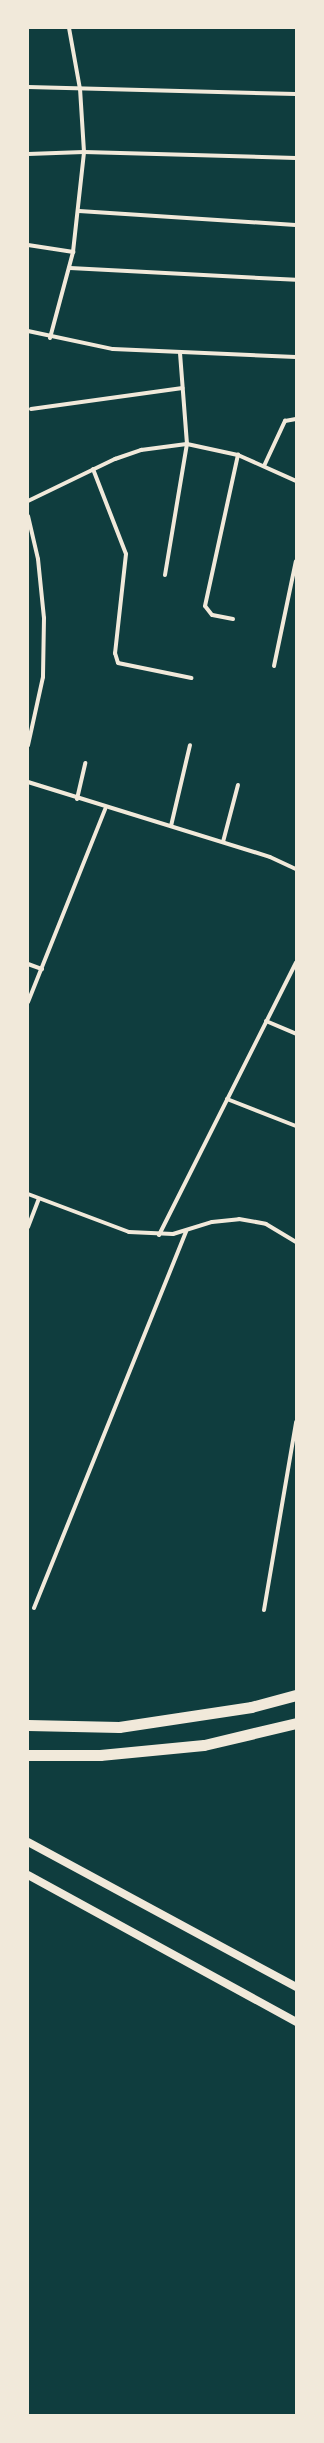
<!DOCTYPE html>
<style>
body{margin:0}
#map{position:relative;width:324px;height:2443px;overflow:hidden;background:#0f3d3e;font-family:Arial,sans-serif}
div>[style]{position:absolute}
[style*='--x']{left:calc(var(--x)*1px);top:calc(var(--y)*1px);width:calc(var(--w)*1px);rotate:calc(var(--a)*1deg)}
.minor>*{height:4px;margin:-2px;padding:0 2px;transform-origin:2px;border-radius:2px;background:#f1e9da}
.secondary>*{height:8px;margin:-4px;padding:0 4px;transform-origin:4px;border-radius:4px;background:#f1e9da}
.trunk>*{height:11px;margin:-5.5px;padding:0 5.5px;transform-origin:5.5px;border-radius:5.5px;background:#f1e9da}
span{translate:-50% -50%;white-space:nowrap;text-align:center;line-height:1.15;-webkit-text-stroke:3px #f1e9da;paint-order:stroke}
.frame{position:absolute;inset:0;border:29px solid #f1e9da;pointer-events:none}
</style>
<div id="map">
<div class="minor">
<div style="--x:28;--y:87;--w:268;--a:1.5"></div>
<div style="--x:28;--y:154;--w:56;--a:-2"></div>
<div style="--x:84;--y:152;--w:212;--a:1.6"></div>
<div style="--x:79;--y:211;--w:217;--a:3.7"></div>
<div style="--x:28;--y:245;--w:46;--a:8.8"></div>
<div style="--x:70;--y:268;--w:226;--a:3"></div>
<div style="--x:28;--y:331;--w:87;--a:12"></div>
<div style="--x:113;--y:349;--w:183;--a:2.5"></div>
<div style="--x:50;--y:338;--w:89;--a:-75"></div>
<div style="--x:73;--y:252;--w:101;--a:-83.7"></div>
<div style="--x:84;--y:152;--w:63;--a:-93.6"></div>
<div style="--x:80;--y:89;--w:62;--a:-100.2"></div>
<div style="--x:31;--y:409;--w:153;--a:-7.9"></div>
<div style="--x:264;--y:466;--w:50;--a:-65"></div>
<div style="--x:285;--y:421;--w:11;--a:-10"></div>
<div style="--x:93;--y:469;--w:91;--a:68.8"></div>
<div style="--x:126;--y:554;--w:100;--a:96.3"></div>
<div style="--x:115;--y:653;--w:10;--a:73"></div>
<div style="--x:118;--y:663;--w:75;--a:11.6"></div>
<div style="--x:28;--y:501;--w:97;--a:-25.8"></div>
<div style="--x:115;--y:459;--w:28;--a:-19"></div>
<div style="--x:141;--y:450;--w:46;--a:-7.4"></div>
<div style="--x:187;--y:444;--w:52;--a:12.2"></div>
<div style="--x:238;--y:455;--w:64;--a:24.1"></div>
<div style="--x:28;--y:516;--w:44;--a:76.9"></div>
<div style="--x:38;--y:559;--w:59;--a:84.2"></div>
<div style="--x:44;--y:618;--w:59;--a:91"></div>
<div style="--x:43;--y:677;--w:70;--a:102.4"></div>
<div style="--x:165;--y:575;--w:133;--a:-80.5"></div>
<div style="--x:187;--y:444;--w:92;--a:-94.4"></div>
<div style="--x:233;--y:619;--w:21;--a:-169"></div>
<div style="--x:212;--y:615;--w:11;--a:-128"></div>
<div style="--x:205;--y:606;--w:155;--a:-77.7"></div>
<div style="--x:274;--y:666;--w:107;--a:-78.2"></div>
<div style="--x:28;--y:782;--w:253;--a:17.2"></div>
<div style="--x:270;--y:857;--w:29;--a:25"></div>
<div style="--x:77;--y:799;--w:37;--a:-77"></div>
<div style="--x:171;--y:826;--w:83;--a:-76.8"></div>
<div style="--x:223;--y:842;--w:59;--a:-75.3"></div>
<div style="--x:28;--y:964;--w:15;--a:20"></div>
<div style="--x:28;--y:1002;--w:208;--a:-68.2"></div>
<div style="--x:266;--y:1021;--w:33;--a:23"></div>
<div style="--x:227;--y:1099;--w:74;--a:21.4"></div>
<div style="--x:28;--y:1194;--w:108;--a:20.6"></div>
<div style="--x:129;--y:1232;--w:44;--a:2.6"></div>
<div style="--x:173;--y:1234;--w:41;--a:-17.1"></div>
<div style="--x:212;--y:1222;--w:27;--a:-6"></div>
<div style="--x:239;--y:1219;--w:27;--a:10"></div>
<div style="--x:266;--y:1224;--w:35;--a:31"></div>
<div style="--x:28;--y:1227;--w:30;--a:-69"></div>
<div style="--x:159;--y:1235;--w:305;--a:-63.3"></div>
<div style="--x:34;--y:1608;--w:406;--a:-68"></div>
<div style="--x:264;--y:1610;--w:191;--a:-80.3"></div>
</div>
<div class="secondary">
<div style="--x:28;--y:1842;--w:305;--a:28.4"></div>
<div style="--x:28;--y:1875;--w:306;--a:28.7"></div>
</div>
<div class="trunk">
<div style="--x:28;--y:1725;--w:91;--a:1.3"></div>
<div style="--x:119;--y:1727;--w:134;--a:-8.6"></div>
<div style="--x:251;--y:1707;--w:47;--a:-14.9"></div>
<div style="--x:28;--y:1755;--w:72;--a:0"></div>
<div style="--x:100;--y:1755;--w:104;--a:-5.5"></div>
<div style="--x:204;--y:1745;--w:95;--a:-13.4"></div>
</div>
<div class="frame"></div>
</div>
